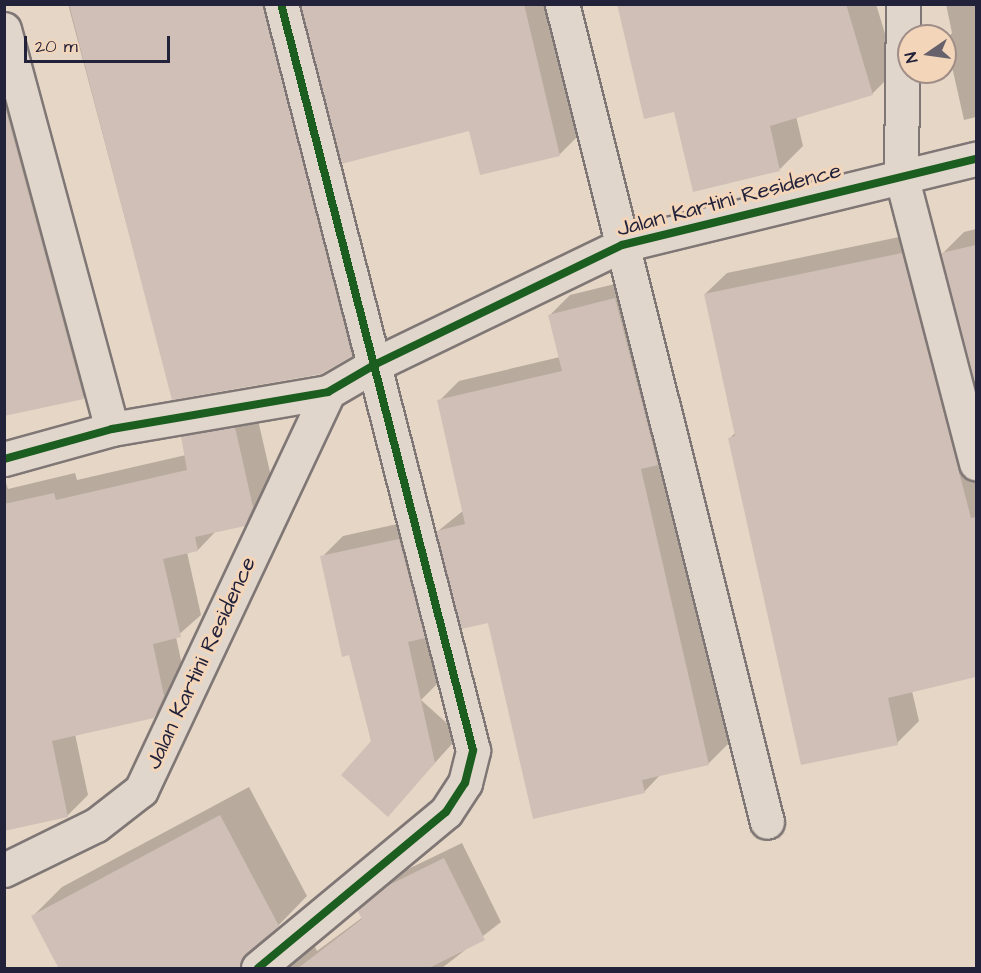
<!DOCTYPE html>
<style>
body{margin:0}
#map{position:relative;width:981px;height:973px;overflow:hidden;background:#e6d6c6;font-family:"Architects Daughter",sans-serif}
div>[style]{position:absolute}
[style*='--x']{left:calc(var(--x)*1px);top:calc(var(--y)*1px);width:calc(var(--w)*1px);rotate:calc(var(--a)*1deg)}
.shadow>*{inset:0;background:#0003}
.building>*{inset:0;background:#d0bfb6}
.roads{filter:drop-shadow(2px 0 #7f7775) drop-shadow(-2px 0 #7f7775) drop-shadow(0 2px #7f7775) drop-shadow(0 -2px #7f7775)}
.street>*{height:33px;margin:-16.5px;padding:0 16.5px;transform-origin:16.5px;border-radius:16.5px;background:#e1d6cb}
.cycleway>*{height:8px;margin:-4px;padding:0 4px;transform-origin:4px;border-radius:4px;background:#1b5e20}
span{translate:-50% -50%;white-space:nowrap;text-align:center;line-height:1.15;-webkit-text-stroke:6px #f3d5b9;paint-order:stroke}
.street-label{font-size:22px;color:#22223b}
.frame{position:absolute;inset:0;border:6px solid #22223b;pointer-events:none}
.north{position:absolute;left:897px;top:24px;width:60px;height:60px;box-sizing:border-box;background:#f3d5b9;border:2px solid #9f8d87;border-radius:50%;rotate:257deg;font-size:16px;font-weight:700;line-height:24px;text-align:center;color:#22223b}
.north::after{content:'';display:block;margin:auto;width:21px;height:27px;background:#67616c;clip-path:polygon(50% 0,100% 100%,50% 72%,0 100%)}
.scale{position:absolute;left:24px;top:36px;width:146px;height:27px;box-sizing:border-box;border:3px solid #22223b;border-top:0;padding-left:8px;font-size:18px;line-height:21px;white-space:nowrap;color:#22223b;-webkit-text-stroke:4px #f3d5b9;paint-order:stroke}
</style>
<div id="map">
<div class="shadow">
<div style="clip-path:polygon(68px 4px,291px 4px,375px 331px,351px 355px,173px 398px)"></div>
<div style="clip-path:polygon(302px 4px,553px 4px,583px 131px,560px 154px,481px 173px,470px 129px)"></div>
<div style="clip-path:polygon(618px 4px,876px 4px,896px 70px,872px 94px,796px 116px,803px 146px,780px 169px,675px 110px)"></div>
<div style="clip-path:polygon(946px 4px,976px 4px,976px 117px,964px 120px,946px 40px,952px 33px)"></div>
<div style="clip-path:polygon(4px 38px,104px 377px,84px 397px,4px 415px)"></div>
<div style="clip-path:polygon(976px 229px,976px 385px,942px 254px,964px 232px)"></div>
<div style="clip-path:polygon(923px 232px,976px 436px,976px 675px,912px 691px,919px 721px,897px 743px,730px 438px,736px 432px,705px 294px,727px 273px)"></div>
<div style="clip-path:polygon(635px 279px,663px 458px,729px 743px,709px 763px,661px 774px,644px 792px,489px 621px,438px 531px,464px 510px,439px 401px,459px 381px,560px 357px,549px 316px,570px 295px)"></div>
<div style="clip-path:polygon(255px 407px,273px 485px,265px 503px,244px 524px,217px 530px,198px 550px,187px 552px,201px 615px,176px 637px,184px 674px,174px 696px,153px 717px,75px 734px,88px 795px,67px 816px,4px 830px,4px 476px,8px 489px,75px 473px,77px 480px,186px 455px,182px 437px,203px 416px)"></div>
<div style="clip-path:polygon(420px 519px,442px 679px,421px 700px,460px 735px,388px 815px,351px 653px,322px 557px,343px 536px)"></div>
<div style="clip-path:polygon(249px 787px,307px 896px,240px 965px,33px 916px,62px 887px)"></div>
<div style="clip-path:polygon(462px 843px,501px 922px,442px 968px,279px 968px,289px 966px,314px 945px,317px 951px,363px 917px,359px 910px,402px 872px)"></div>
</div>
<div class="building">
<div style="clip-path:polygon(69px 4px,263px 4px,352px 356px,321px 374px,172px 400px)"></div>
<div style="clip-path:polygon(300px 4px,524px 4px,560px 156px,480px 175px,469px 131px,341px 164px)"></div>
<div style="clip-path:polygon(617px 4px,846px 4px,873px 95px,770px 126px,780px 171px,693px 192px,674px 112px,644px 119px)"></div>
<div style="clip-path:polygon(4px 103px,84px 399px,4px 416px)"></div>
<div style="clip-path:polygon(976px 245px,976px 391px,941px 253px)"></div>
<div style="clip-path:polygon(902px 253px,971px 518px,976px 517px,976px 677px,888px 698px,898px 745px,801px 765px,728px 438px,735px 436px,704px 294px)"></div>
<div style="clip-path:polygon(615px 298px,658px 465px,641px 469px,709px 765px,642px 780px,645px 793px,533px 819px,488px 623px,461px 629px,436px 531px,465px 524px,437px 400px,562px 371px,548px 315px)"></div>
<div style="clip-path:polygon(235px 427px,253px 507px,245px 526px,195px 537px,198px 551px,163px 559px,181px 637px,153px 644px,164px 696px,154px 718px,52px 741px,68px 817px,4px 831px,4px 504px,54px 493px,56px 500px,187px 470px,181px 436px)"></div>
<div style="clip-path:polygon(399px 539px,425px 638px,408px 642px,435px 763px,388px 817px,341px 775px,371px 741px,349px 655px,342px 657px,320px 556px)"></div>
<div style="clip-path:polygon(220px 815px,279px 926px,246px 954px,240px 969px,59px 969px,31px 916px)"></div>
<div style="clip-path:polygon(444px 858px,485px 940px,427px 969px,297px 969px,362px 919px,357px 910px,383px 888px)"></div>
</div>
<div class="roads">
<div class="street">
<div style="--x:562;--y:4;--w:843;--a:75.93"></div>
<div style="--x:903;--y:4;--w:171;--a:90.7"></div>
<div style="--x:901;--y:175;--w:298;--a:75.4"></div>
<div style="--x:4;--y:29;--w:414;--a:74.9"></div>
<div style="--x:4;--y:459;--w:112;--a:-15.5"></div>
<div style="--x:112;--y:429;--w:219;--a:-9.7"></div>
<div style="--x:328;--y:392;--w:56;--a:-30.3"></div>
<div style="--x:376;--y:364;--w:273;--a:-25.8"></div>
<div style="--x:622;--y:245;--w:364;--a:-13.7"></div>
<div style="--x:4;--y:870;--w:102;--a:-26.1"></div>
<div style="--x:96;--y:825;--w:57;--a:-37.9"></div>
<div style="--x:141;--y:790;--w:440;--a:-64.8"></div>
<div style="--x:258;--y:968;--w:244;--a:-39.7"></div>
<div style="--x:446;--y:812;--w:35;--a:-57"></div>
<div style="--x:465;--y:783;--w:34;--a:-76"></div>
<div style="--x:473;--y:750;--w:770;--a:-104.43"></div>
</div>
</div>
<div class="cycleway">
<div style="--x:4;--y:459;--w:112;--a:-15.5"></div>
<div style="--x:112;--y:429;--w:219;--a:-9.7"></div>
<div style="--x:328;--y:392;--w:56;--a:-30.3"></div>
<div style="--x:376;--y:364;--w:273;--a:-25.8"></div>
<div style="--x:622;--y:245;--w:364;--a:-13.7"></div>
<div style="--x:258;--y:968;--w:244;--a:-39.7"></div>
<div style="--x:446;--y:812;--w:35;--a:-57"></div>
<div style="--x:465;--y:783;--w:34;--a:-76"></div>
<div style="--x:473;--y:750;--w:770;--a:-104.43"></div>
</div>
<div class="street-label">
<span style="left:729px;top:200px;rotate:-15deg">Jalan Kartini Residence</span>
<span style="left:201px;top:663px;rotate:-65deg">Jalan Kartini Residence</span>
</div>
<div class="frame"></div>
<div class="north">N</div>
<div class="scale">20 m</div>
</div>
